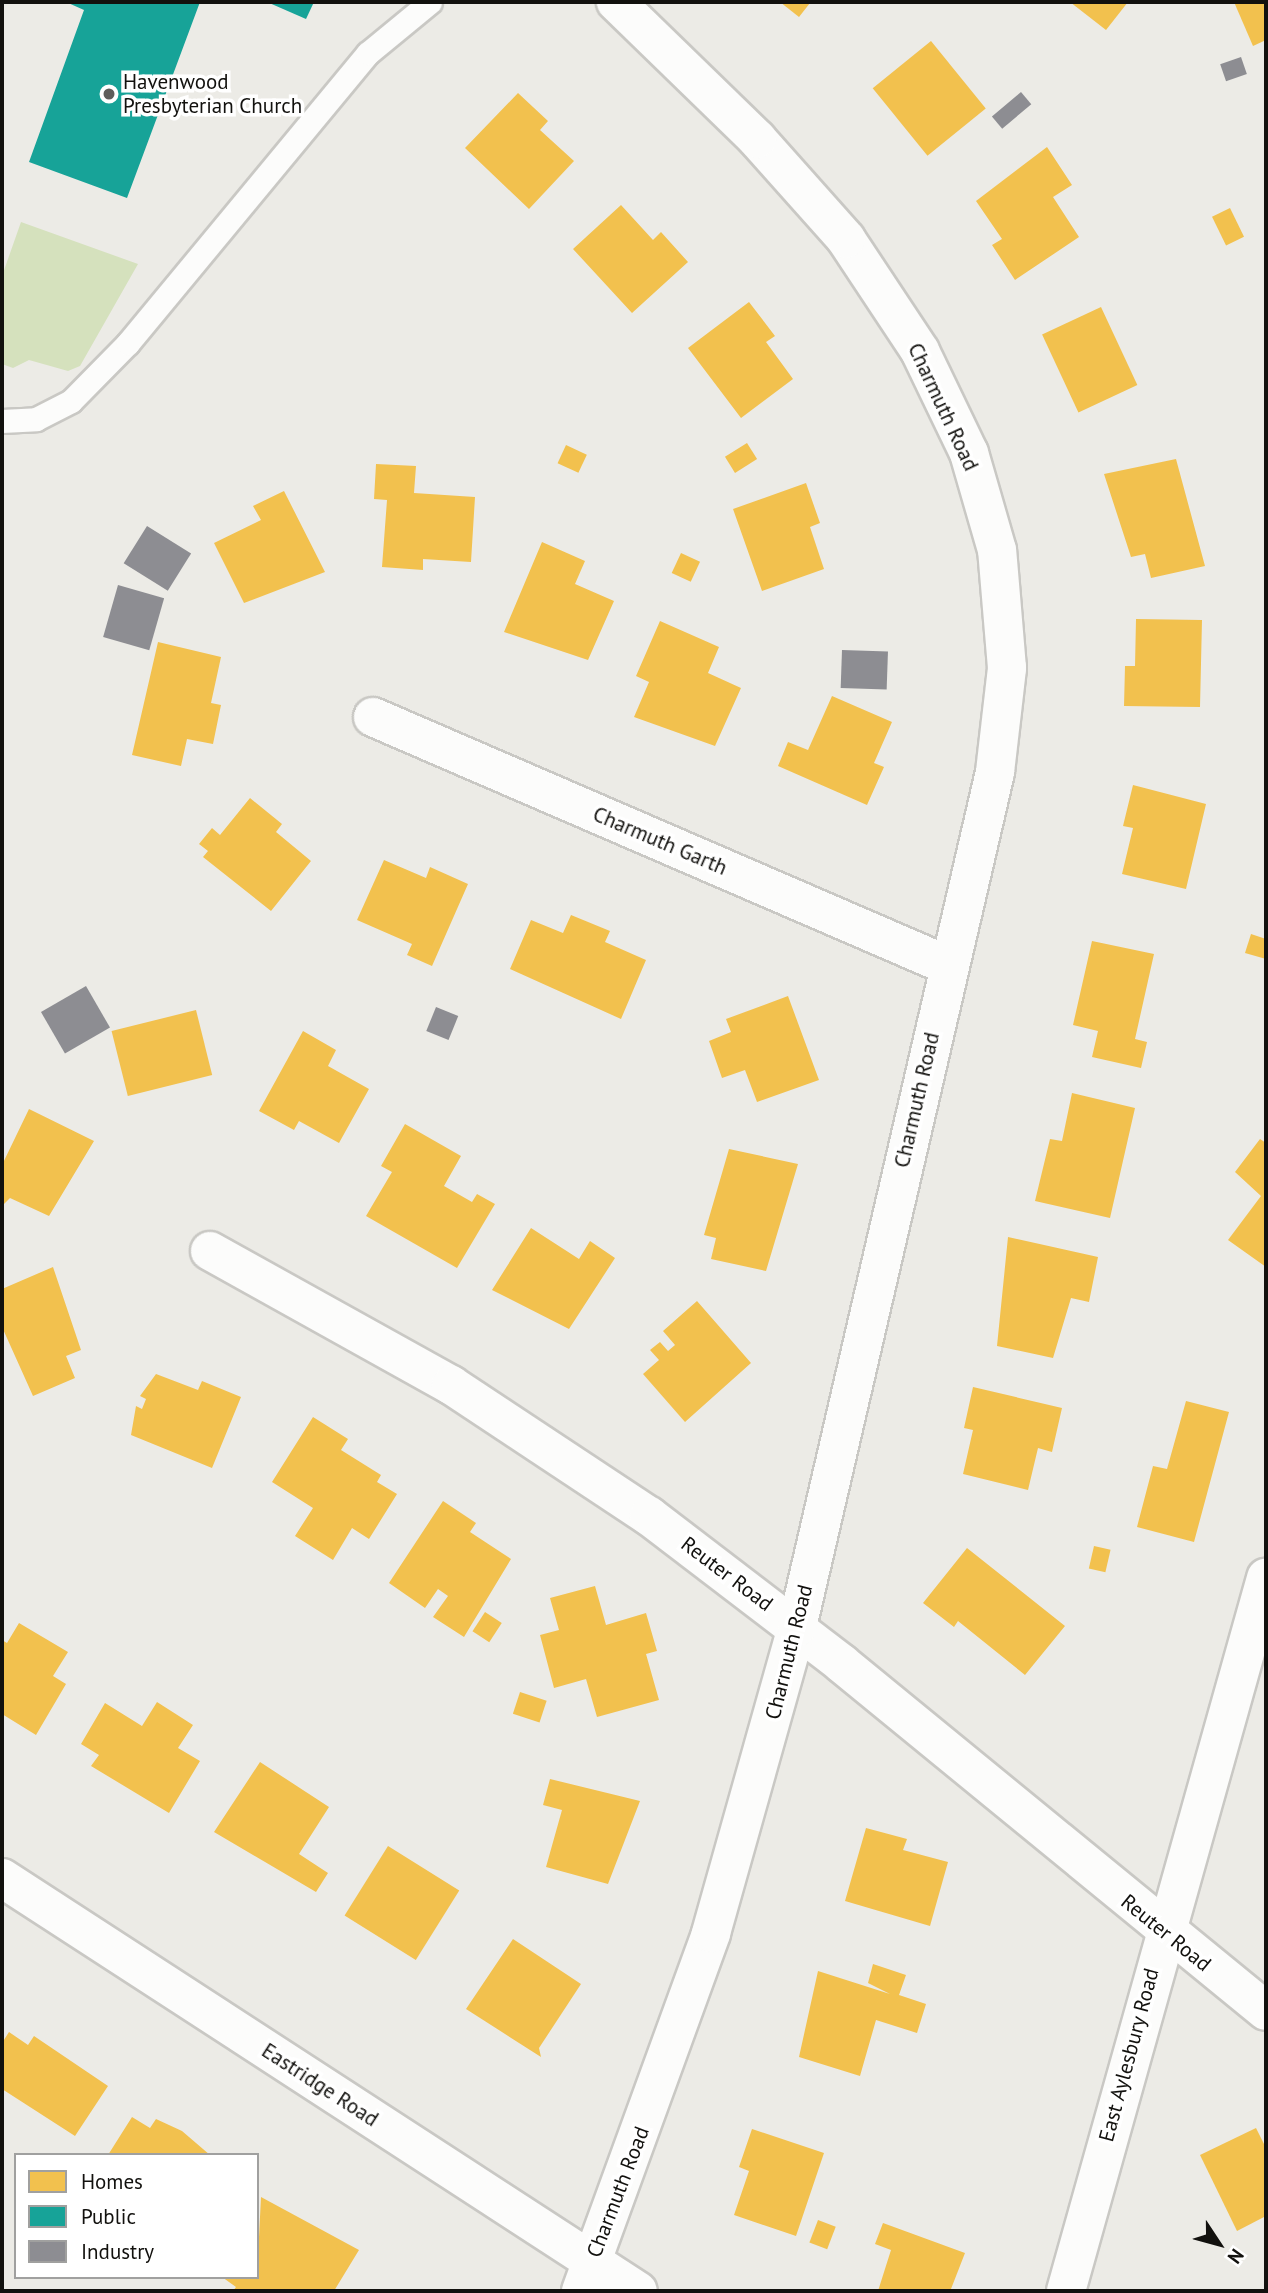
<!DOCTYPE html>
<style>
body{margin:0}
#map{position:relative;width:1268px;height:2293px;overflow:hidden;background:#ecebe6;font-family:"PT Sans",sans-serif}
div>[style]{position:absolute}
[style*='--x']{left:calc(var(--x)*1px);top:calc(var(--y)*1px);width:calc(var(--w)*1px);rotate:calc(var(--a)*1deg)}
.green>*{inset:0;background:#d5e1bd}
.homes>*{inset:0;background:#f2c14e;transform-origin:0 0}
.public>*{inset:0;background:#17a398}
.industry>*{inset:0;background:#8d8d92;transform-origin:0 0}
.roads{filter:drop-shadow(2px 0 #c9c8c4) drop-shadow(-2px 0 #c9c8c4) drop-shadow(0 2px #c9c8c4) drop-shadow(0 -2px #c9c8c4)}
.service>*{height:23px;margin:-11.5px;padding:0 11.5px;transform-origin:11.5px;border-radius:11.5px;background:#fcfcfb}
.minor>*{height:38px;margin:-19px;padding:0 19px;transform-origin:19px;border-radius:19px;background:#fcfcfb}
.dots>*{width:19px;height:19px;translate:-50% -50%;box-sizing:border-box;border:4px solid #fff;border-radius:50%}
span{translate:-50% -50%;white-space:nowrap;text-align:center;line-height:1.15;-webkit-text-stroke:7px #fff;paint-order:stroke}
.poi-label{font-size:21px;color:#12110e}
.left{translate:0 -50%;text-align:left}
.street-label{font-size:21px;color:#12110e}
.frame{position:absolute;inset:0;border:4px solid #12110e;pointer-events:none}
.legend{position:absolute;left:14px;top:2153px;width:245px;height:126px;box-sizing:border-box;background:#fff;border:2px solid #a0a09f;margin:0;padding:9px 12px;list-style:none;font-size:21px;color:#12110e}
.legend li{display:flex;align-items:center;gap:14px;height:35px}
.legend b{width:35px;border:2px solid #a0a09f}
.north{position:absolute;left:1184px;top:2209px;width:70px;height:70px;-webkit-text-stroke:5px #fff;paint-order:stroke;rotate:126deg;font-size:19px;font-weight:700;line-height:28px;text-align:center;color:#12110e}
.north::after{content:'';display:block;margin:auto;width:24px;height:32px;background:#12110e;clip-path:polygon(50% 0,100% 100%,50% 72%,0 100%)}
</style>
<div id="map">
<div class="green">
<div style="clip-path:polygon(21px 222px,138px 264px,80px 366px,68px 371px,29px 360px,13px 368px,2px 364px,2px 276px)"></div>
</div>
<div class="homes">
<div style="clip-path:polygon(780px 2px,808px 2px,810px 3px,799px 17px)"></div>
<div style="clip-path:polygon(1070px 2px,1128px 2px,1106px 30px)"></div>
<div style="clip-path:polygon(1234px 2px,1266px 2px,1266px 40px,1253px 46px)"></div>
<div style="left:931px;top:41px;width:87px;height:75px;rotate:51deg"></div>
<div style="clip-path:polygon(518px 93px,548px 121px,540px 130px,574px 161px,529px 209px,465px 148px)"></div>
<div style="clip-path:polygon(1047px 147px,1072px 185px,1053px 197px,1079px 237px,1015px 280px,992px 245px,1002px 239px,976px 201px)"></div>
<div style="clip-path:polygon(621px 205px,653px 240px,661px 232px,688px 262px,632px 313px,573px 249px)"></div>
<div style="left:1230px;top:208px;width:32px;height:20px;rotate:64deg"></div>
<div style="clip-path:polygon(749px 302px,775px 336px,766px 342px,793px 379px,741px 418px,688px 348px)"></div>
<div style="left:1101px;top:307px;width:86px;height:65px;rotate:65deg"></div>
<div style="left:747px;top:443px;width:19px;height:26px;rotate:58deg"></div>
<div style="left:566px;top:445px;width:23px;height:20px;rotate:25deg"></div>
<div style="clip-path:polygon(1176px 459px,1205px 566px,1151px 578px,1145px 554px,1131px 557px,1104px 474px)"></div>
<div style="clip-path:polygon(376px 464px,416px 466px,414px 493px,475px 497px,471px 562px,423px 559px,423px 570px,382px 567px,387px 500px,374px 499px)"></div>
<div style="clip-path:polygon(806px 483px,820px 523px,810px 527px,824px 569px,762px 591px,733px 509px)"></div>
<div style="clip-path:polygon(284px 491px,325px 572px,244px 603px,214px 543px,261px 520px,253px 506px)"></div>
<div style="clip-path:polygon(542px 542px,585px 561px,575px 584px,614px 601px,588px 660px,504px 632px)"></div>
<div style="left:681px;top:553px;width:21px;height:22px;rotate:25deg"></div>
<div style="clip-path:polygon(1136px 619px,1202px 620px,1200px 707px,1124px 706px,1125px 666px,1135px 666px)"></div>
<div style="clip-path:polygon(660px 621px,719px 647px,708px 673px,741px 688px,715px 746px,634px 717px,649px 682px,636px 676px)"></div>
<div style="clip-path:polygon(158px 642px,221px 657px,211px 703px,221px 705px,213px 744px,187px 739px,181px 766px,132px 755px)"></div>
<div style="clip-path:polygon(832px 696px,892px 722px,874px 763px,884px 767px,867px 805px,778px 766px,788px 742px,808px 750px)"></div>
<div style="clip-path:polygon(1133px 785px,1206px 804px,1186px 889px,1122px 874px,1133px 828px,1123px 826px)"></div>
<div style="clip-path:polygon(250px 798px,282px 824px,276px 832px,311px 861px,271px 911px,203px 857px,208px 851px,199px 844px,212px 828px,220px 835px)"></div>
<div style="clip-path:polygon(384px 860px,426px 878px,430px 867px,468px 884px,432px 966px,407px 955px,412px 944px,357px 920px)"></div>
<div style="clip-path:polygon(571px 915px,610px 931px,605px 942px,646px 960px,621px 1019px,510px 969px,531px 920px,563px 933px)"></div>
<div style="clip-path:polygon(1251px 934px,1266px 939px,1266px 959px,1245px 953px)"></div>
<div style="clip-path:polygon(1092px 941px,1154px 954px,1135px 1039px,1147px 1042px,1141px 1068px,1092px 1057px,1098px 1031px,1073px 1025px)"></div>
<div style="clip-path:polygon(788px 996px,819px 1080px,757px 1102px,745px 1070px,722px 1078px,709px 1041px,731px 1032px,726px 1019px)"></div>
<div style="left:196px;top:1010px;width:67px;height:87px;rotate:76deg"></div>
<div style="clip-path:polygon(303px 1031px,336px 1050px,328px 1066px,369px 1089px,339px 1143px,299px 1121px,294px 1130px,259px 1111px)"></div>
<div style="clip-path:polygon(1072px 1093px,1135px 1108px,1110px 1218px,1035px 1201px,1050px 1139px,1062px 1141px)"></div>
<div style="clip-path:polygon(29px 1109px,94px 1141px,49px 1216px,10px 1198px,2px 1206px,2px 1165px)"></div>
<div style="clip-path:polygon(405px 1124px,461px 1156px,444px 1186px,472px 1202px,477px 1194px,495px 1204px,457px 1268px,366px 1216px,392px 1172px,381px 1166px)"></div>
<div style="clip-path:polygon(1260px 1139px,1266px 1143px,1266px 1267px,1228px 1240px,1261px 1196px,1235px 1172px)"></div>
<div style="clip-path:polygon(729px 1149px,798px 1164px,766px 1271px,711px 1259px,716px 1238px,704px 1235px)"></div>
<div style="clip-path:polygon(531px 1228px,579px 1259px,590px 1241px,615px 1258px,569px 1329px,492px 1290px)"></div>
<div style="clip-path:polygon(1008px 1237px,1098px 1257px,1089px 1302px,1071px 1298px,1053px 1358px,997px 1346px)"></div>
<div style="clip-path:polygon(53px 1267px,81px 1350px,66px 1356px,75px 1378px,33px 1396px,2px 1327px,2px 1289px)"></div>
<div style="clip-path:polygon(697px 1301px,751px 1363px,685px 1422px,643px 1374px,659px 1360px,650px 1350px,660px 1342px,668px 1351px,675px 1345px,663px 1331px)"></div>
<div style="clip-path:polygon(156px 1374px,198px 1390px,202px 1381px,241px 1397px,212px 1468px,131px 1435px,136px 1406px,142px 1409px,146px 1399px,140px 1396px)"></div>
<div style="clip-path:polygon(973px 1387px,1062px 1408px,1052px 1452px,1038px 1448px,1028px 1490px,963px 1474px,973px 1430px,964px 1428px)"></div>
<div style="clip-path:polygon(1186px 1401px,1229px 1412px,1194px 1542px,1137px 1527px,1153px 1466px,1167px 1469px)"></div>
<div style="clip-path:polygon(313px 1417px,348px 1439px,341px 1450px,381px 1475px,377px 1482px,397px 1494px,369px 1539px,352px 1528px,333px 1560px,295px 1536px,313px 1508px,272px 1482px)"></div>
<div style="clip-path:polygon(443px 1501px,476px 1523px,470px 1532px,511px 1559px,464px 1637px,433px 1617px,448px 1596px,438px 1589px,425px 1608px,389px 1583px)"></div>
<div style="left:1094px;top:1546px;width:17px;height:23px;rotate:13deg"></div>
<div style="clip-path:polygon(967px 1548px,1065px 1626px,1025px 1675px,958px 1621px,954px 1627px,923px 1603px)"></div>
<div style="clip-path:polygon(595px 1586px,606px 1625px,646px 1613px,657px 1651px,646px 1654px,659px 1700px,597px 1717px,586px 1679px,554px 1688px,540px 1635px,559px 1630px,550px 1598px)"></div>
<div style="left:485px;top:1612px;width:20px;height:23px;rotate:33deg"></div>
<div style="clip-path:polygon(19px 1623px,68px 1652px,53px 1676px,66px 1684px,36px 1735px,2px 1714px,2px 1640px,7px 1643px)"></div>
<div style="left:520px;top:1692px;width:28px;height:23px;rotate:18deg"></div>
<div style="clip-path:polygon(157px 1702px,193px 1725px,178px 1748px,200px 1761px,169px 1813px,91px 1766px,99px 1755px,81px 1744px,105px 1703px,142px 1726px)"></div>
<div style="clip-path:polygon(260px 1762px,329px 1807px,299px 1854px,328px 1873px,316px 1892px,214px 1832px)"></div>
<div style="clip-path:polygon(550px 1779px,640px 1801px,608px 1884px,546px 1867px,562px 1810px,543px 1805px)"></div>
<div style="clip-path:polygon(866px 1828px,907px 1839px,903px 1850px,948px 1862px,930px 1926px,845px 1901px)"></div>
<div style="left:388px;top:1846px;width:84px;height:82px;rotate:32deg"></div>
<div style="clip-path:polygon(513px 1939px,581px 1984px,539px 2048px,541px 2057px,466px 2009px)"></div>
<div style="clip-path:polygon(873px 1964px,906px 1975px,899px 1995px,926px 2004px,917px 2033px,876px 2020px,860px 2076px,799px 2057px,818px 1971px,890px 1994px,868px 1983px)"></div>
<div style="clip-path:polygon(9px 2032px,28px 2045px,34px 2036px,108px 2086px,75px 2136px,2px 2089px,2px 2043px)"></div>
<div style="clip-path:polygon(132px 2117px,150px 2128px,156px 2119px,182px 2131px,210px 2155px,108px 2155px)"></div>
<div style="clip-path:polygon(1256px 2128px,1266px 2148px,1266px 2216px,1237px 2231px,1200px 2155px)"></div>
<div style="clip-path:polygon(752px 2129px,824px 2153px,796px 2236px,734px 2215px,749px 2171px,739px 2167px)"></div>
<div style="clip-path:polygon(261px 2197px,359px 2250px,334px 2291px,233px 2291px,236px 2287px,222px 2277px,257px 2277px)"></div>
<div style="left:818px;top:2220px;width:19px;height:24px;rotate:21deg"></div>
<div style="clip-path:polygon(883px 2223px,965px 2253px,951px 2289px,878px 2291px,891px 2250px,875px 2244px)"></div>
</div>
<div class="public">
<div style="clip-path:polygon(66px 2px,200px 2px,127px 198px,29px 162px,84px 10px)"></div>
<div style="clip-path:polygon(267px 2px,314px 2px,306px 19px)"></div>
</div>
<div class="industry">
<div style="left:1241px;top:57px;width:18px;height:22px;rotate:71deg"></div>
<div style="left:1021px;top:92px;width:16px;height:38px;rotate:50deg"></div>
<div style="left:147px;top:526px;width:52px;height:44px;rotate:32deg"></div>
<div style="left:118px;top:585px;width:48px;height:54px;rotate:16deg"></div>
<div style="left:842px;top:650px;width:46px;height:38px;rotate:2deg"></div>
<div style="left:86px;top:986px;width:48px;height:52px;rotate:60deg"></div>
<div style="left:436px;top:1007px;width:24px;height:26px;rotate:22deg"></div>
</div>
<div class="roads">
<div class="service">
<div style="--x:2;--y:421;--w:34;--a:-3"></div>
<div style="--x:36;--y:419;--w:39;--a:-27"></div>
<div style="--x:71;--y:401;--w:81;--a:-45.5"></div>
<div style="--x:128;--y:343;--w:376;--a:-50.4"></div>
<div style="--x:368;--y:53;--w:80;--a:-39.4"></div>
</div>
<div class="minor">
<div style="--x:373;--y:717;--w:625;--a:23.37"></div>
<div style="--x:210;--y:1251;--w:276;--a:29.1"></div>
<div style="--x:451;--y:1385;--w:237;--a:33.5"></div>
<div style="--x:649;--y:1516;--w:242;--a:37.4"></div>
<div style="--x:841;--y:1663;--w:549;--a:39.31"></div>
<div style="--x:2;--y:1878;--w:758;--a:33"></div>
<div style="--x:581;--y:2291;--w:381;--a:-70"></div>
<div style="--x:711;--y:1933;--w:318;--a:-74.3"></div>
<div style="--x:797;--y:1627;--w:878;--a:-76.96"></div>
<div style="--x:995;--y:772;--w:105;--a:-83.4"></div>
<div style="--x:1007;--y:668;--w:118;--a:-94.8"></div>
<div style="--x:997;--y:550;--w:101;--a:-106.1"></div>
<div style="--x:969;--y:453;--w:113;--a:-115.7"></div>
<div style="--x:920;--y:351;--w:134;--a:-123.5"></div>
<div style="--x:846;--y:239;--w:134;--a:-131.7"></div>
<div style="--x:757;--y:139;--w:197;--a:-135.8"></div>
<div style="--x:1066;--y:2291;--w:741;--a:-74.33"></div>
</div>
</div>
<div class="dots">
<div style="left:109px;top:94px;background:#5e5d5a"></div>
</div>
<div class="poi-label">
<span class="left" style="left:123px;top:94px">Havenwood<br>Presbyterian Church</span>
</div>
<div class="street-label">
<span style="left:943px;top:407px;rotate:65deg">Charmuth Road</span>
<span style="left:660px;top:841px;rotate:23deg">Charmuth Garth</span>
<span style="left:917px;top:1100px;rotate:-77deg">Charmuth Road</span>
<span style="left:727px;top:1574px;rotate:37deg">Reuter Road</span>
<span style="left:789px;top:1652px;rotate:-76deg">Charmuth Road</span>
<span style="left:1166px;top:1933px;rotate:39deg">Reuter Road</span>
<span style="left:1129px;top:2055px;rotate:-75deg">East Aylesbury Road</span>
<span style="left:320px;top:2085px;rotate:33deg">Eastridge Road</span>
<span style="left:618px;top:2192px;rotate:-69deg">Charmuth Road</span>
</div>
<div class="frame"></div>
<ul class="legend">
<li><b style="height:19px;background:#f2c14e"></b>Homes</li>
<li><b style="height:19px;background:#17a398"></b>Public</li>
<li><b style="height:19px;background:#8d8d92"></b>Industry</li>
</ul>
<div class="north">N</div>
</div>
